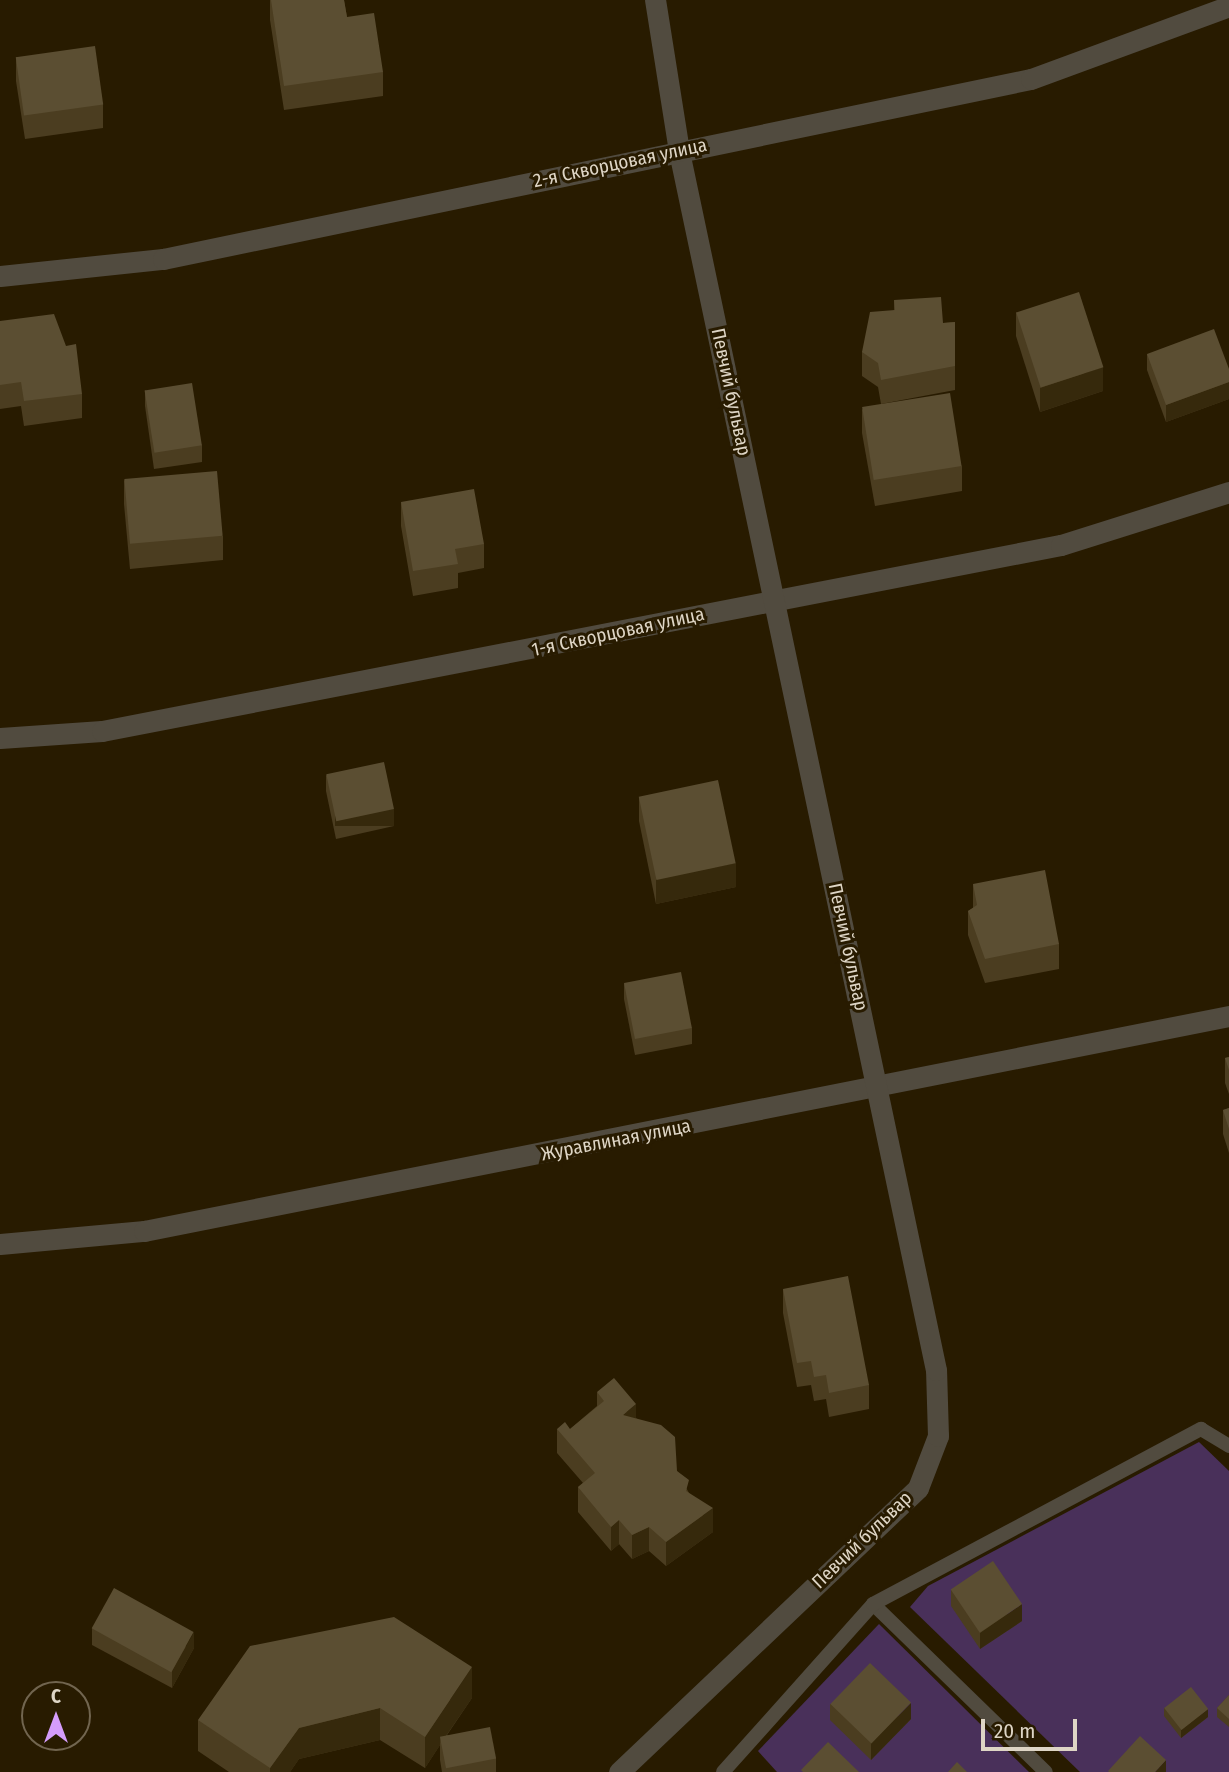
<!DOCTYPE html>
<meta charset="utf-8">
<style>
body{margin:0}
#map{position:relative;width:1229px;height:1772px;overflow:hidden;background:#281b00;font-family:"Fira Sans Condensed",sans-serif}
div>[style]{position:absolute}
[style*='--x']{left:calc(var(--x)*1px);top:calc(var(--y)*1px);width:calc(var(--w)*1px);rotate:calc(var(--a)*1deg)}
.green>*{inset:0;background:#49305a}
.lane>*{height:14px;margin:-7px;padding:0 7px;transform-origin:7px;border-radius:7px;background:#514b3f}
.street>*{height:21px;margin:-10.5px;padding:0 10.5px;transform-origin:10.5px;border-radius:10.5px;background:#514b3f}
.wall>*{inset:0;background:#4b3d20}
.shaded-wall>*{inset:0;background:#36290c;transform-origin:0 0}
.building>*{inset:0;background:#5b4e32;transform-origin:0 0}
span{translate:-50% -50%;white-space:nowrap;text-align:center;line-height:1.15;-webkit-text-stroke:6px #281b00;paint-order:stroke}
.street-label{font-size:19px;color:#ded5c5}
.north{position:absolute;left:21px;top:1681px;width:70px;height:70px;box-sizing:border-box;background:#281b00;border:2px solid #71654f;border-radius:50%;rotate:0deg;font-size:19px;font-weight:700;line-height:28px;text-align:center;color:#ded5c5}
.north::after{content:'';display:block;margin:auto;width:24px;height:32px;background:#d49cfb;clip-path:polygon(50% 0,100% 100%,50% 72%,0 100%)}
.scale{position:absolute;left:981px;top:1719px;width:96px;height:32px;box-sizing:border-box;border:4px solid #ded5c5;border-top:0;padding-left:9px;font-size:21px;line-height:24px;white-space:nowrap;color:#ded5c5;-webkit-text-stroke:5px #281b00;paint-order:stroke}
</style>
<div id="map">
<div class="green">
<div style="clip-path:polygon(1199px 1442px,1229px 1471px,1229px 1772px,1080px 1772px,910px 1607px,928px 1586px)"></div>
<div style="clip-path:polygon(879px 1624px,1029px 1772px,777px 1772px,758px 1751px)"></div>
</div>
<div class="lane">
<div style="--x:873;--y:1604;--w:241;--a:44.2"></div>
<div style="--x:723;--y:1772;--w:225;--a:-48.2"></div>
<div style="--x:873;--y:1604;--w:372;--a:-28.1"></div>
<div style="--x:1201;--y:1429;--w:33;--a:31"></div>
</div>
<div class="street">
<div style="--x:0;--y:276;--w:164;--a:-6"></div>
<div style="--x:163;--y:259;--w:886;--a:-11.72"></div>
<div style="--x:1031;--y:79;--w:211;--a:-20.2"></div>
<div style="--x:0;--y:738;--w:102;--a:-3.9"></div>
<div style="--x:102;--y:731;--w:977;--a:-10.98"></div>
<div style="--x:1061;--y:545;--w:176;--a:-17.5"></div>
<div style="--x:0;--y:1244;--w:145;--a:-5.2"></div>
<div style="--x:144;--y:1231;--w:1106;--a:-11.21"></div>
<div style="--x:619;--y:1772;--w:412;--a:-43.5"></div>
<div style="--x:918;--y:1488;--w:56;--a:-69"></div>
<div style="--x:938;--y:1436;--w:66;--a:-91.7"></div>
<div style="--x:936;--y:1370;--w:1246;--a:-101.91"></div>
<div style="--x:679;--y:151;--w:153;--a:-99"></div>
</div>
<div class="wall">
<div style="clip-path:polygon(270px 0,344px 0,347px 17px,383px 72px,383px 96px,284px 110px,270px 20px)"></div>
<div style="clip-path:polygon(16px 57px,103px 104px,103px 128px,25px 139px,16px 81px)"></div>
<div style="clip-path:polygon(894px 300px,943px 323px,955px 322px,955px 390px,881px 404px,878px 387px,862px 376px,862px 352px,894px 310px)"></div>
<div style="clip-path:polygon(1016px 312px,1103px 391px,1040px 412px,1016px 336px)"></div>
<div style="clip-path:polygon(0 321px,82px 394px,82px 418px,24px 426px,21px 406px,0 409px)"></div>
<div style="clip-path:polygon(1147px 354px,1229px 369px,1229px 399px,1166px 422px,1147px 370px)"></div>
<div style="clip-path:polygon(145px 390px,202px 445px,202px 462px,154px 469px,145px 406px)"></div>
<div style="clip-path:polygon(862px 409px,962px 466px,962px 491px,875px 506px,862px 433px)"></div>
<div style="clip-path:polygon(124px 480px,223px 536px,223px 560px,130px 569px,124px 504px)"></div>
<div style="clip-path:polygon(401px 502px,484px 544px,484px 568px,458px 573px,458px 588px,413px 596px,401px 526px)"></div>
<div style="clip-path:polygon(326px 775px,394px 826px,336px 839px,326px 791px)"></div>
<div style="clip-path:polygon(639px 797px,736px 887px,656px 904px,639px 821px)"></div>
<div style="clip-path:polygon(973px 884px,1059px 944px,1059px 969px,985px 983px,968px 935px,968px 911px,973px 908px)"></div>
<div style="clip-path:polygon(624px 983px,692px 1028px,692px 1044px,635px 1055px,624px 999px)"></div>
<div style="clip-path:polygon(1229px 1057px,1229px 1094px,1225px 1083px,1225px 1058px)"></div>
<div style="clip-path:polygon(1229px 1108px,1229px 1153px,1223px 1134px,1223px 1110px)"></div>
<div style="clip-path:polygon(783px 1289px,869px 1385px,869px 1409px,829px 1417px,826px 1399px,814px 1401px,811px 1385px,797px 1387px,783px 1313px)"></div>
<div style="clip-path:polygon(597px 1392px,636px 1418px,677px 1471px,689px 1493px,713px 1532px,666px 1566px,649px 1551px,632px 1559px,619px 1544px,611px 1551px,578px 1512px,578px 1487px,583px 1483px,557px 1453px,557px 1429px,570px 1429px,597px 1406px)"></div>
<div style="clip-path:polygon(951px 1590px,1022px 1621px,980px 1649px,951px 1606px)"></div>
<div style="clip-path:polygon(92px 1628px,194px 1648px,172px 1688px,92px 1645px)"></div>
<div style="clip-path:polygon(1229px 1695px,1229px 1727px,1217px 1717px,1217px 1708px)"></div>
<div style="clip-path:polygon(472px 1698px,447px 1735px,496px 1758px,496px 1772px,442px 1772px,440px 1760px,440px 1745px,425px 1768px,380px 1740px,299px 1759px,290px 1772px,229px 1772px,198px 1751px,198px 1720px)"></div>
<div style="clip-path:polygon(830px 1704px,911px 1719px,871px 1760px,830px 1720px)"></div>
<div style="clip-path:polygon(1164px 1708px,1208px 1717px,1181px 1738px,1164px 1716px)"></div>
</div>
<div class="shaded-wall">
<div style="clip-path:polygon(1103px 367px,1103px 391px,1040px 412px,1040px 388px)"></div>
<div style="clip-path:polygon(1229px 382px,1229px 399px,1166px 422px,1166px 405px)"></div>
<div style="left:394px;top:809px;width:17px;height:59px;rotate:90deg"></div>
<div style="clip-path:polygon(736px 863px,736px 887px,656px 904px,656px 879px)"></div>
<div style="clip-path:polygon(636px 1404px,636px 1428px,623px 1415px)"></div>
<div style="clip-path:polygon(713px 1508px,713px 1532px,666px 1566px,666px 1542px)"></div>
<div style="clip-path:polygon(619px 1520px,619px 1544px,611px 1551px,611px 1527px)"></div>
<div style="clip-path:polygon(649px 1527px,649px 1551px,632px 1559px,632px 1535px)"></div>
<div style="clip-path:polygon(1022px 1604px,1022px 1621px,980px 1649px,980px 1633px)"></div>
<div style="clip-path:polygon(194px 1632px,194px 1648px,172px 1688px,172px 1671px)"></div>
<div style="clip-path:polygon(472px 1667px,472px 1698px,441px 1743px,440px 1736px,440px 1745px,425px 1768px,425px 1737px)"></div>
<div style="clip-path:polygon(911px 1703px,911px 1719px,871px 1760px,871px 1743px)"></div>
<div style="clip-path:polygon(380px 1708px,380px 1740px,299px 1759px,290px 1772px,270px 1772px,270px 1768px,299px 1728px)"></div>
<div style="clip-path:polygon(1208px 1709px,1208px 1717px,1181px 1738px,1181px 1730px)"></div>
<div style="clip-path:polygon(1166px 1760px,1166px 1772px,1155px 1772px)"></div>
</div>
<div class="building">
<div style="clip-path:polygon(271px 0,344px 0,347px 17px,374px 13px,383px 72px,284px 86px)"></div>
<div style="left:95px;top:46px;width:59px;height:80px;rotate:82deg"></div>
<div style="left:1079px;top:292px;width:79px;height:66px;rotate:72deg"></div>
<div style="clip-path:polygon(941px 297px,943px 323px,955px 322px,955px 366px,881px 380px,878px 363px,862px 352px,870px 312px,895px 310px,894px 300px)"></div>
<div style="clip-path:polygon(54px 314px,66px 346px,76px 344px,82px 394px,24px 401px,21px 382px,0 385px,0 321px)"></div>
<div style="clip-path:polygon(1214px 329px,1229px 369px,1229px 382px,1166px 405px,1147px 354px)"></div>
<div style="left:192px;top:383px;width:63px;height:48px;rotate:81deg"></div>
<div style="left:950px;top:393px;width:74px;height:89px;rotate:81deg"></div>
<div style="left:217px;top:471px;width:65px;height:93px;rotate:85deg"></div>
<div style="clip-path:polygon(474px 489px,484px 544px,455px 549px,458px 564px,413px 571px,401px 502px)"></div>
<div style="left:384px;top:762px;width:48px;height:59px;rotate:78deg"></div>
<div style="left:718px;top:780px;width:85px;height:81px;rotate:78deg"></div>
<div style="clip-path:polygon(1045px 870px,1059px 944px,985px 959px,968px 911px,977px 905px,973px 884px)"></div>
<div style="left:681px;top:972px;width:57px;height:58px;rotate:79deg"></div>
<div style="clip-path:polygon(1229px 1057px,1229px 1070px,1225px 1058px)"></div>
<div style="clip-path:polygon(1229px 1108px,1229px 1129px,1223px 1110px)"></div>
<div style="clip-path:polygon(848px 1276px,869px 1385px,829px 1393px,826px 1375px,814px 1377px,811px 1361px,797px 1363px,783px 1289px)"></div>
<div style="clip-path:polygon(614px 1378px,636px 1404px,623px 1415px,661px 1425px,675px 1437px,677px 1471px,689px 1480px,686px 1491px,713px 1508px,666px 1542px,649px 1527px,632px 1535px,619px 1520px,611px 1527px,578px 1487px,595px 1473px,557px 1429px,565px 1422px,570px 1429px,604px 1401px,597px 1392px)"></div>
<div style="left:993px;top:1561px;width:52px;height:51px;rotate:56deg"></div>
<div style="left:114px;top:1588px;width:91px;height:46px;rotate:29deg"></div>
<div style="clip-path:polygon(394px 1617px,472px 1667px,425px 1737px,380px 1708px,299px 1728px,270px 1768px,198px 1720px,250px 1646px)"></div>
<div style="left:870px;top:1663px;width:57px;height:57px;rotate:44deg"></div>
<div style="left:1191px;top:1687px;width:28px;height:34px;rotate:52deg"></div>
<div style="clip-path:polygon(1229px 1695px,1229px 1719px,1217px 1708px)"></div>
<div style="left:490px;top:1727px;width:32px;height:51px;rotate:79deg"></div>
<div style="clip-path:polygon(1140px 1736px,1166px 1760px,1155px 1772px,1109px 1772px,1108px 1771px)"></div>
<div style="clip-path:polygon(828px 1742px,859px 1772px,803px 1772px,801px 1770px)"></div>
<div style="clip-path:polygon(957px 1762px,967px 1772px,948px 1772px)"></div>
</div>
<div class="street-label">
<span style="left:620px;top:163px;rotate:-12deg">2-я Скворцовая улица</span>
<span style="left:731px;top:392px;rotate:78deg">Певчий бульвар</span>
<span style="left:618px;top:632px;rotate:-12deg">1-я Скворцовая улица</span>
<span style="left:848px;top:947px;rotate:78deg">Певчий бульвар</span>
<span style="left:616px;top:1140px;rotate:-11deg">Журавлиная улица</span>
<span style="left:862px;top:1540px;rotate:-44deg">Певчий бульвар</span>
</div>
<div class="north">С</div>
<div class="scale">20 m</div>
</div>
